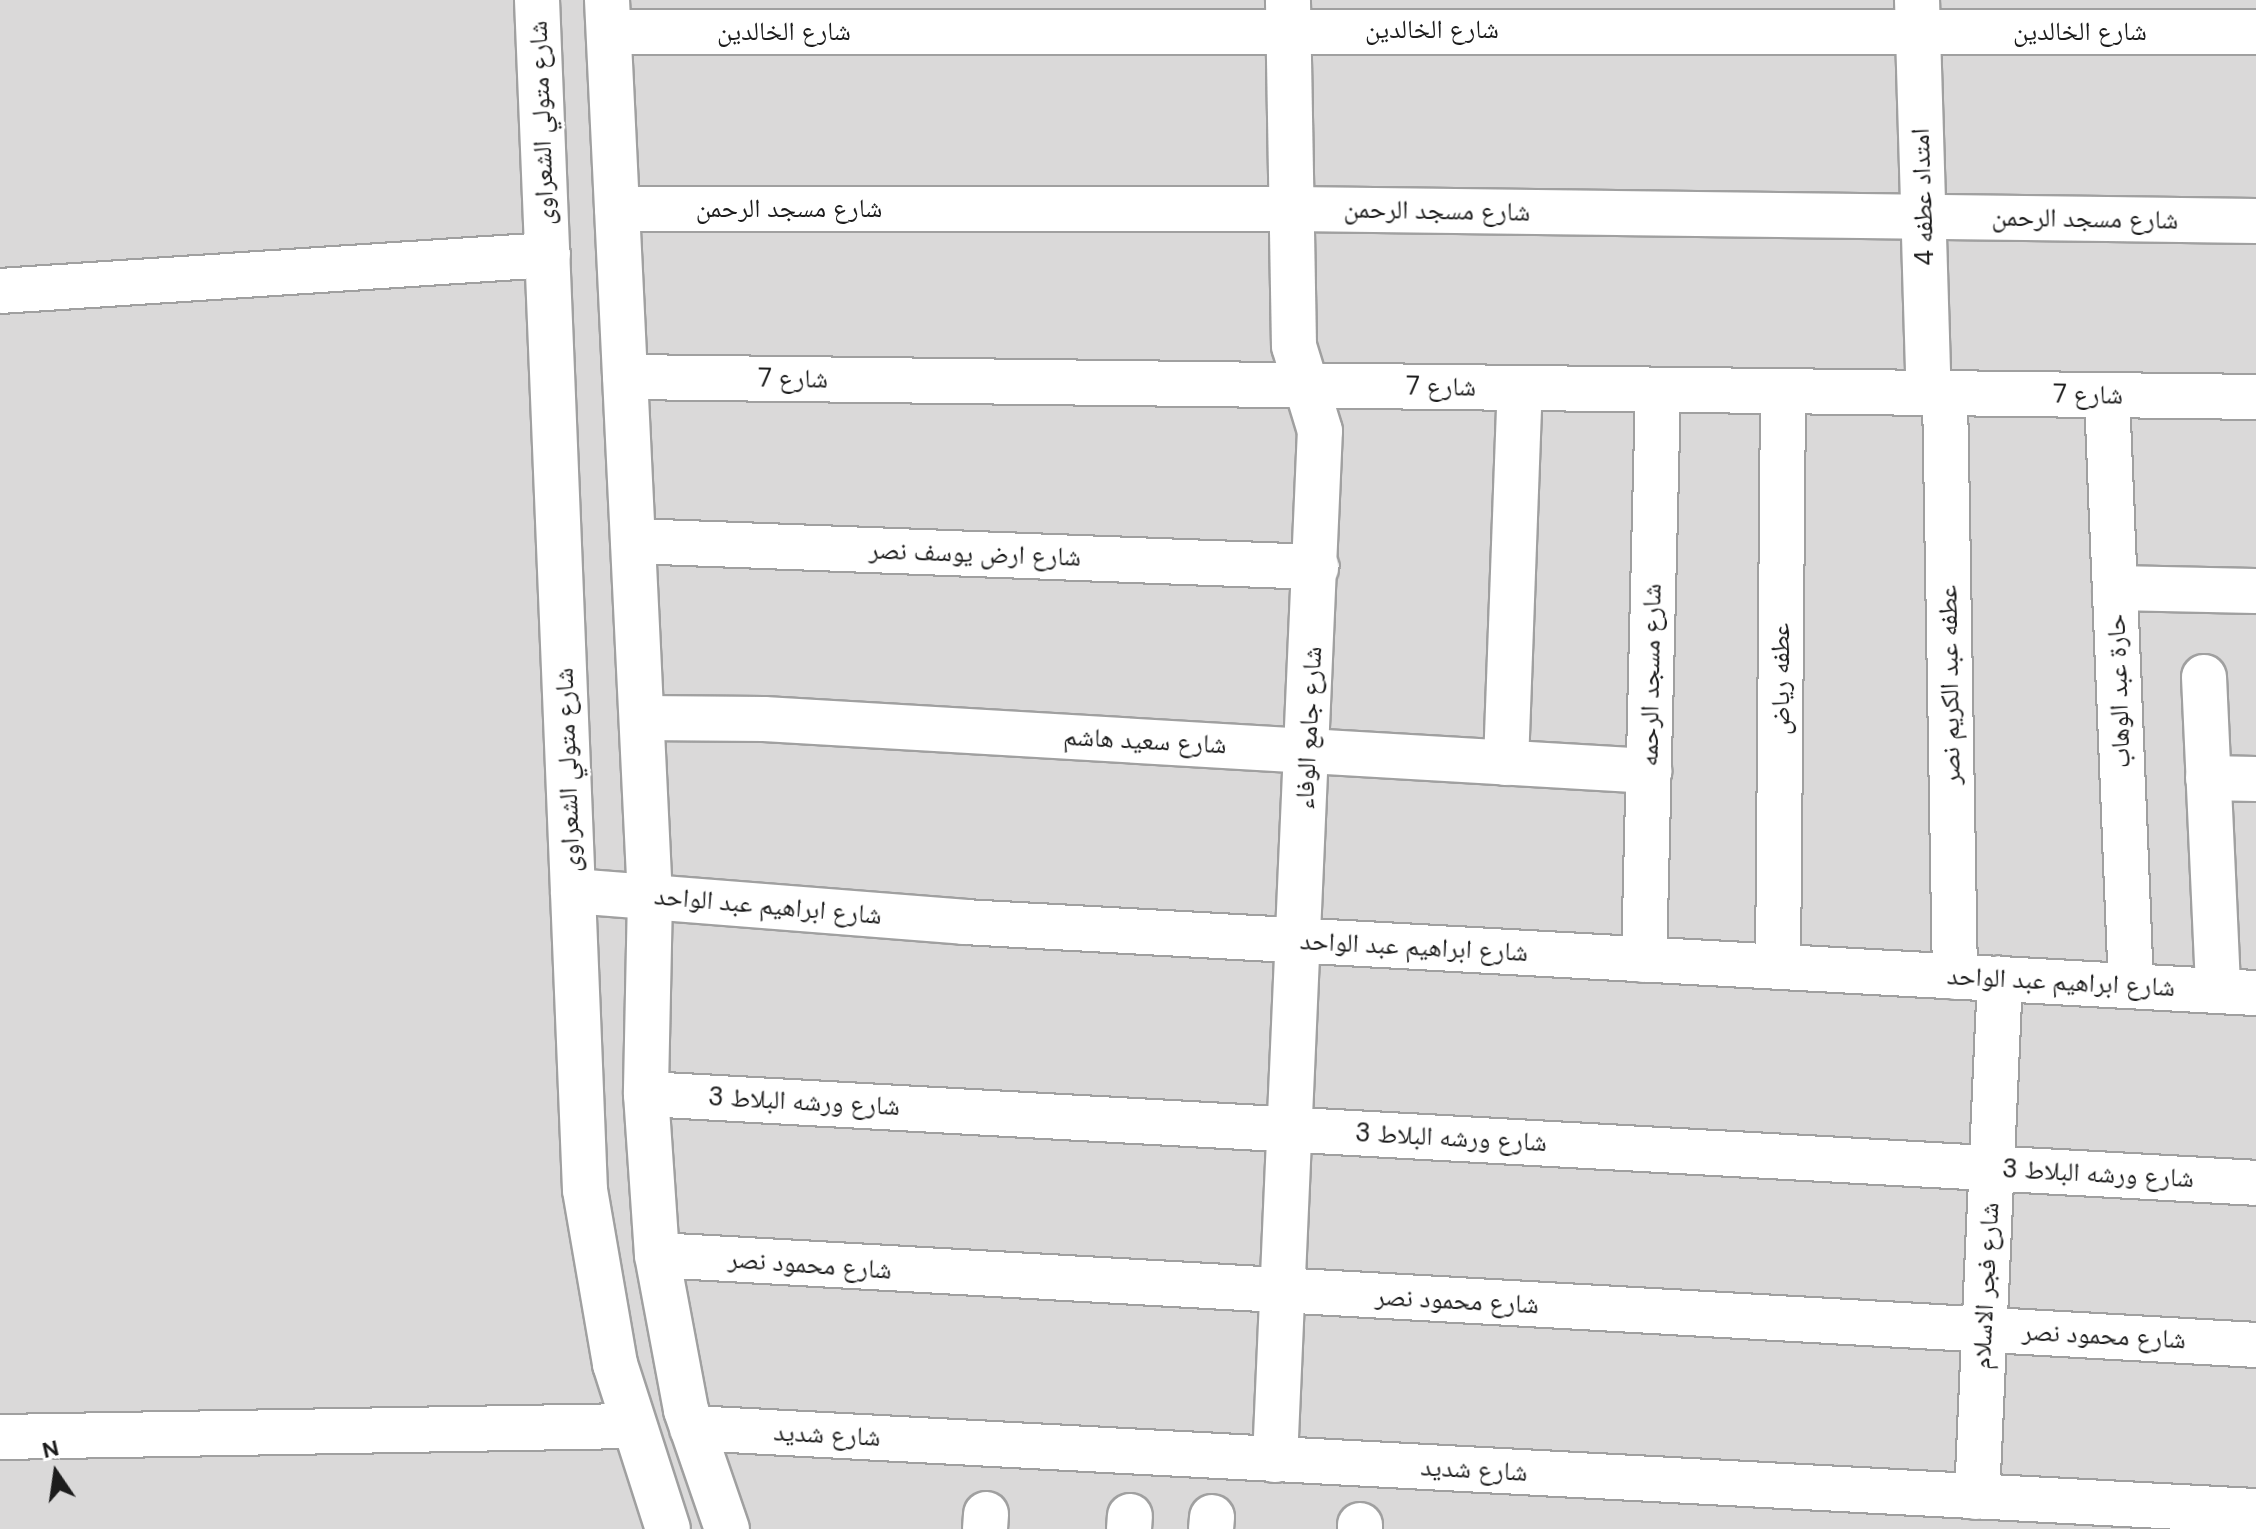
<!DOCTYPE html>
<meta charset="utf-8">
<style>
body{margin:0}
#map{position:relative;width:2256px;height:1529px;overflow:hidden;background:#ede9e3;font-family:"DM Sans","Noto Naskh Arabic",sans-serif}
div>[style]{position:absolute}
[style*='--x']{left:calc(var(--x)*1px);top:calc(var(--y)*1px);width:calc(var(--w)*1px);rotate:calc(var(--a)*1deg)}
.residential>*{inset:0;background:#dad9d9;transform-origin:0 0}
.roads{filter:drop-shadow(2px 0 #a0a0a0) drop-shadow(-2px 0 #a0a0a0) drop-shadow(0 2px #a0a0a0) drop-shadow(0 -2px #a0a0a0)}
.minor>*{height:44px;margin:-22px;padding:0 22px;transform-origin:22px;border-radius:22px;background:#fff}
span{translate:-50% -50%;white-space:nowrap;text-align:center;line-height:1.15;-webkit-text-stroke:6px #fff;paint-order:stroke}
.street-label{font-size:26px;color:#1c1c1c}
.north{position:absolute;left:16px;top:1433px;width:80px;height:80px;-webkit-text-stroke:6px #fff;paint-order:stroke;rotate:347deg;font-size:22px;font-weight:700;line-height:32px;text-align:center;color:#1c1c1c}
.north::after{content:'';display:block;margin:auto;width:28px;height:36px;background:#1c1c1c;clip-path:polygon(50% 0,100% 100%,50% 72%,0 100%)}
</style>
<div id="map">
<div class="residential">
<div style="left:0;top:0;width:2256px;height:1529px"></div>
</div>
<div class="roads">
<div class="minor">
<div style="--x:537;--y:0;--w:1191;--a:87.69"></div>
<div style="--x:585;--y:1190;--w:177;--a:80.2"></div>
<div style="--x:615;--y:1364;--w:173;--a:72.2"></div>
<div style="--x:607;--y:0;--w:898;--a:87.26"></div>
<div style="--x:650;--y:897;--w:197;--a:91.2"></div>
<div style="--x:646;--y:1094;--w:161;--a:86.1"></div>
<div style="--x:657;--y:1255;--w:158;--a:79.4"></div>
<div style="--x:686;--y:1410;--w:126;--a:71"></div>
<div style="--x:1917;--y:0;--w:393;--a:88.3"></div>
<div style="--x:609;--y:32;--w:1647;--a:0"></div>
<div style="--x:617;--y:209;--w:676;--a:0"></div>
<div style="--x:1293;--y:209;--w:963;--a:0.71"></div>
<div style="--x:0;--y:291;--w:549;--a:-3.76"></div>
<div style="--x:625;--y:377;--w:1631;--a:0.7"></div>
<div style="--x:1945;--y:394;--w:583;--a:89.02"></div>
<div style="--x:2107;--y:396;--w:590;--a:87.67"></div>
<div style="--x:633;--y:541;--w:684;--a:2.18"></div>
<div style="--x:2115;--y:588;--w:141;--a:1.2"></div>
<div style="--x:2204;--y:677;--w:314;--a:87.4"></div>
<div style="--x:642;--y:718;--w:122;--a:0.5"></div>
<div style="--x:764;--y:719;--w:887;--a:3.36"></div>
<div style="--x:1506;--y:763;--w:375;--a:-87.9"></div>
<div style="--x:2208;--y:778;--w:48;--a:1.2"></div>
<div style="--x:573;--y:891;--w:392;--a:4.5"></div>
<div style="--x:964;--y:922;--w:1294;--a:3.15"></div>
<div style="--x:1644;--y:960;--w:570;--a:-88.59"></div>
<div style="--x:1778;--y:967;--w:575;--a:-89.5"></div>
<div style="--x:646;--y:1094;--w:1612;--a:3.16"></div>
<div style="--x:657;--y:1255;--w:1602;--a:3.22"></div>
<div style="--x:692;--y:1428;--w:1566;--a:3.04"></div>
<div style="--x:0;--y:1437;--w:633;--a:-1"></div>
<div style="--x:1275;--y:1460;--w:1030;--a:-87.5"></div>
<div style="--x:1320;--y:431;--w:89;--a:-107"></div>
<div style="--x:1294;--y:346;--w:346;--a:-91"></div>
<div style="--x:1977;--y:1497;--w:519;--a:-87.46"></div>
<div style="--x:985;--y:1529;--w:15;--a:-86"></div>
<div style="--x:1129;--y:1529;--w:13;--a:-86"></div>
<div style="--x:1211;--y:1529;--w:12;--a:-85"></div>
<div style="--x:1360;--y:1529;--w:4;--a:-90"></div>
</div>
</div>
<div class="street-label">
<span style="left:1432px;top:30px">شارع الخالدين</span>
<span style="left:784px;top:32px">شارع الخالدين</span>
<span style="left:2080px;top:32px">شارع الخالدين</span>
<span style="left:542px;top:123px;rotate:-92deg">شارع متولي الشعراوى</span>
<span style="left:1923px;top:197px;rotate:-92deg">امتداد عطفه 4</span>
<span style="left:789px;top:209px">شارع مسجد الرحمن</span>
<span style="left:1437px;top:211px;rotate:1deg">شارع مسجد الرحمن</span>
<span style="left:2085px;top:219px;rotate:1deg">شارع مسجد الرحمن</span>
<span style="left:793px;top:379px;rotate:1deg">شارع 7</span>
<span style="left:1441px;top:387px;rotate:1deg">شارع 7</span>
<span style="left:2088px;top:395px;rotate:1deg">شارع 7</span>
<span style="left:975px;top:554px;rotate:2deg">شارع ارض يوسف نصر</span>
<span style="left:1651px;top:675px;rotate:-89deg">شارع مسجد الرحمه</span>
<span style="left:1781px;top:679px;rotate:-90deg">عطفه رياض</span>
<span style="left:1950px;top:685px;rotate:-91deg">عطفه عبد الكريم نصر</span>
<span style="left:2119px;top:691px;rotate:-92deg">حارة عبد الوهاب</span>
<span style="left:1309px;top:728px;rotate:-87deg">شارع جامع الوفاء</span>
<span style="left:1145px;top:741px;rotate:3deg">شارع سعيد هاشم</span>
<span style="left:568px;top:770px;rotate:-92deg">شارع متولي الشعراوى</span>
<span style="left:768px;top:906px;rotate:5deg">شارع ابراهيم عبد الواحد</span>
<span style="left:1414px;top:947px;rotate:3deg">شارع ابراهيم عبد الواحد</span>
<span style="left:2061px;top:982px;rotate:3deg">شارع ابراهيم عبد الواحد</span>
<span style="left:804px;top:1102px;rotate:3deg">شارع ورشه البلاط 3</span>
<span style="left:1451px;top:1138px;rotate:3deg">شارع ورشه البلاط 3</span>
<span style="left:2098px;top:1174px;rotate:3deg">شارع ورشه البلاط 3</span>
<span style="left:810px;top:1265px;rotate:4deg">شارع محمود نصر</span>
<span style="left:1986px;top:1286px;rotate:-87deg">شارع فجر الاسلام</span>
<span style="left:1457px;top:1301px;rotate:3deg">شارع محمود نصر</span>
<span style="left:2104px;top:1336px;rotate:3deg">شارع محمود نصر</span>
<span style="left:827px;top:1435px;rotate:3deg">شارع شديد</span>
<span style="left:1474px;top:1470px;rotate:3deg">شارع شديد</span>
</div>
<div class="north">N</div>
</div>
